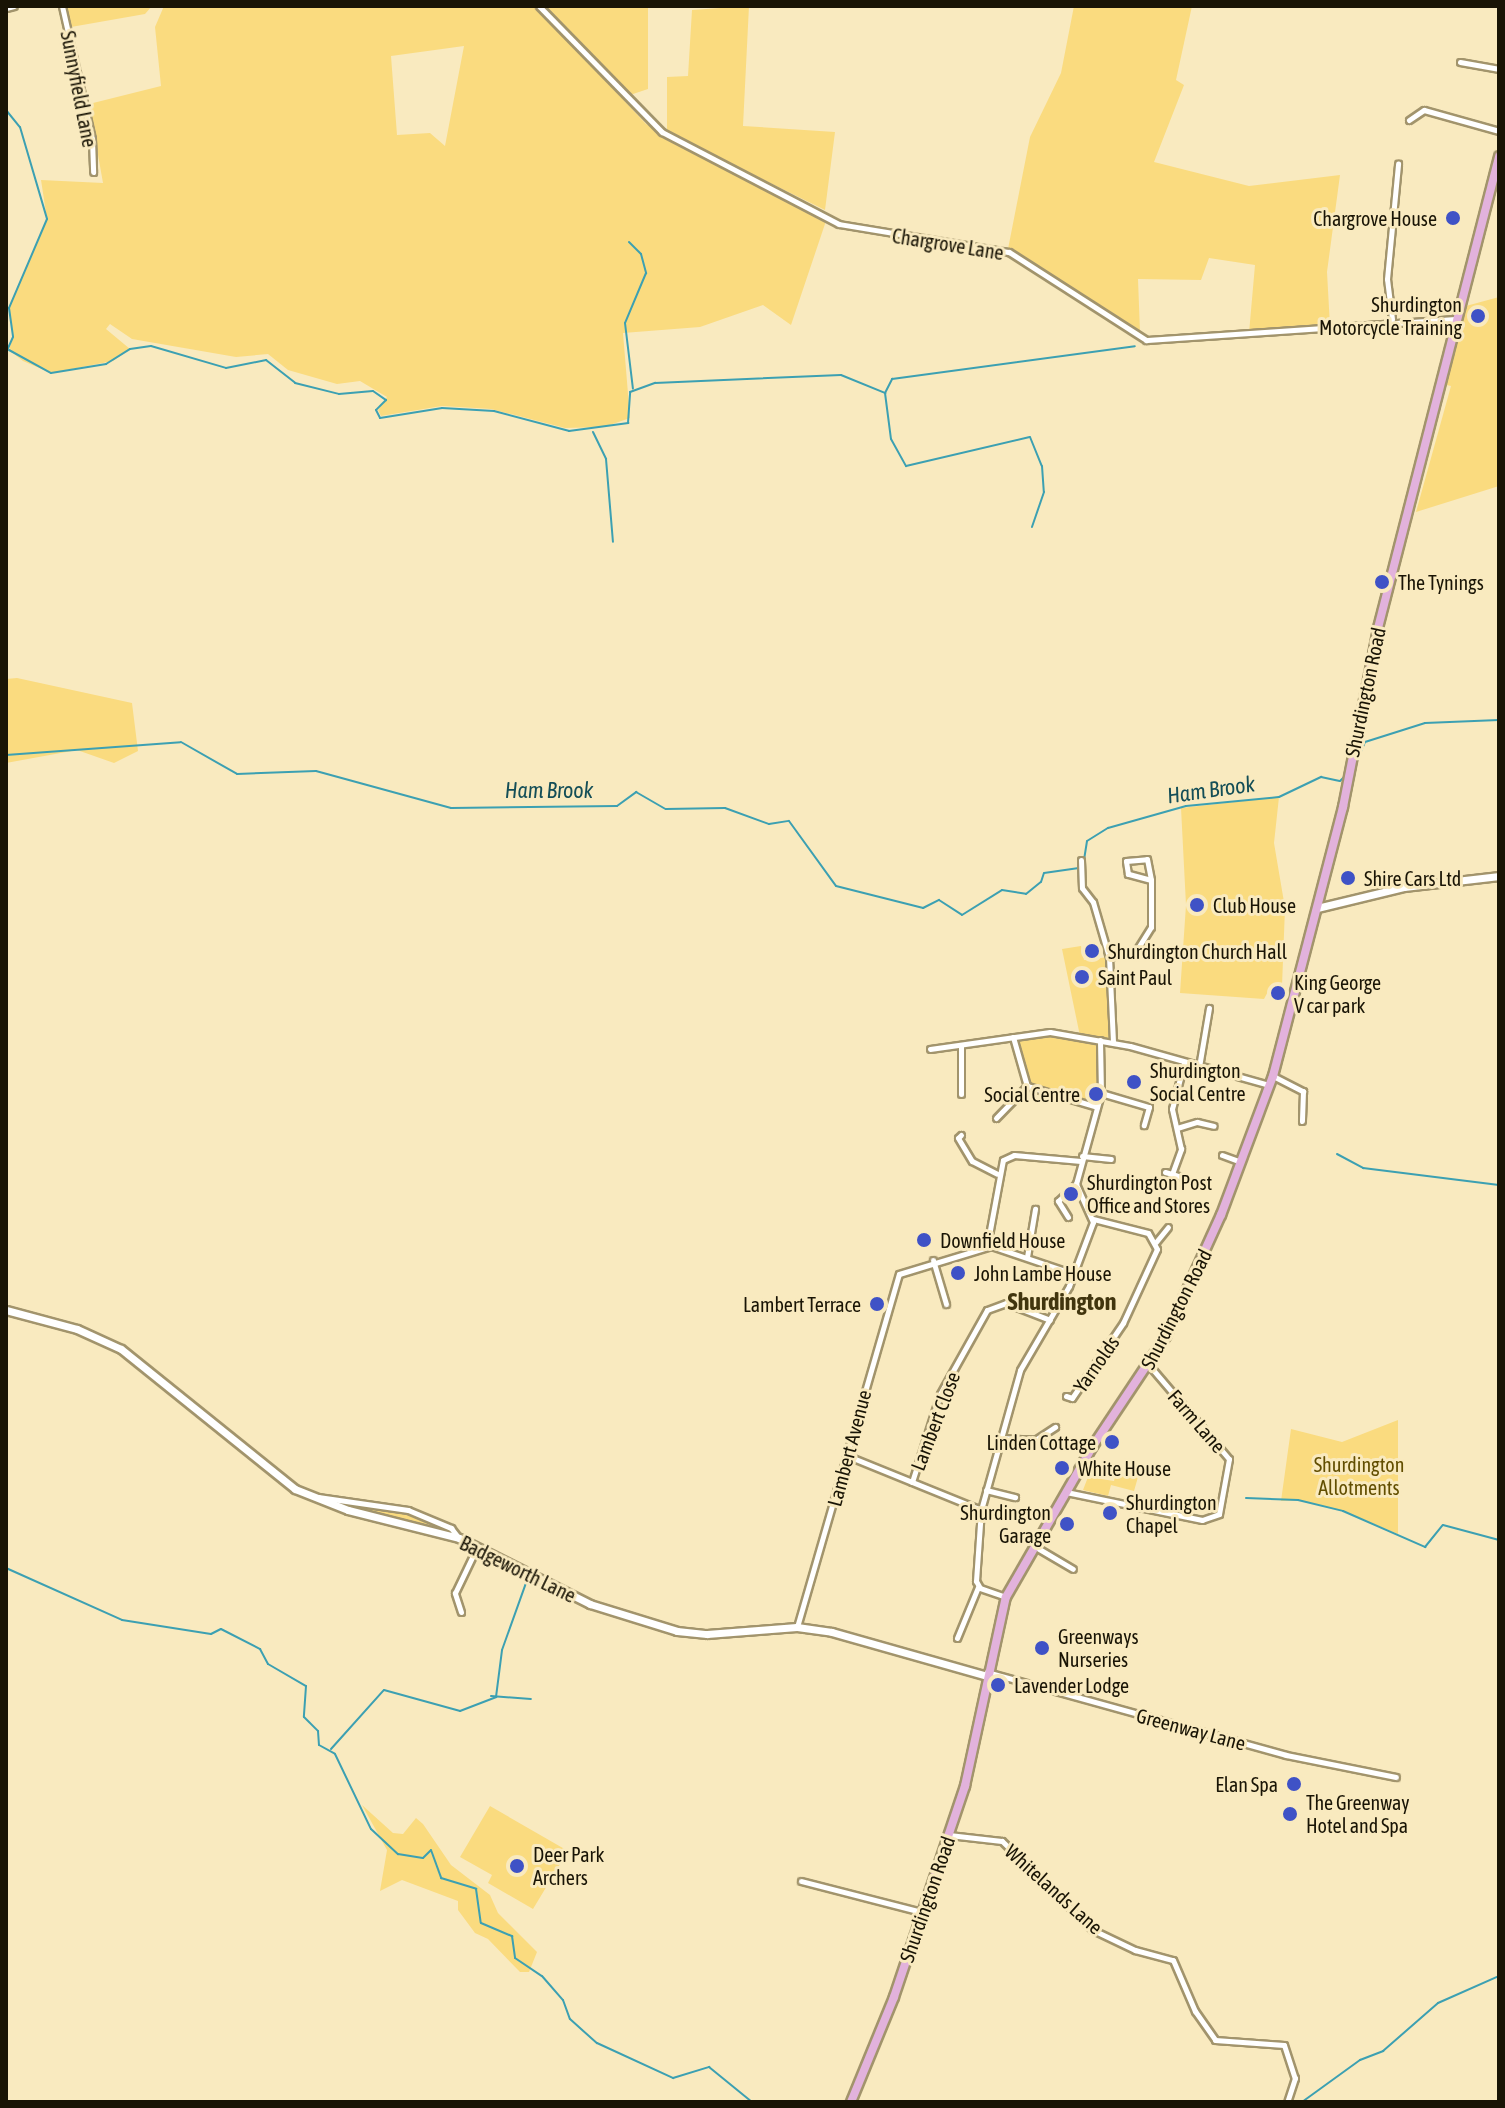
<!DOCTYPE html>
<style>
body{margin:0}
#map{position:relative;width:1505px;height:2108px;overflow:hidden;background:#f9eabf;font-family:"Asap Condensed",sans-serif}
div>[style]{position:absolute}
[style*='--x']{left:calc(var(--x)*1px);top:calc(var(--y)*1px);width:calc(var(--w)*1px);rotate:calc(var(--a)*1deg)}
.green>*{inset:0;background:#fadb7f}
.stream>*{height:2px;margin:-1px;padding:0 1px;transform-origin:1px;border-radius:1px;background:#3ca0b2}
.roads{filter:drop-shadow(2px 0 #a2946c) drop-shadow(-2px 0 #a2946c) drop-shadow(0 2px #a2946c) drop-shadow(0 -2px #a2946c)}
.street>*{height:5px;margin:-2.5px;padding:0 2.5px;transform-origin:2.5px;border-radius:2.5px;background:#fff}
.secondary>*{height:7px;margin:-3.5px;padding:0 3.5px;transform-origin:3.5px;border-radius:3.5px;background:#fff}
.primary>*{height:8px;margin:-4px;padding:0 4px;transform-origin:4px;border-radius:4px;background:#e2b2dc}
.dots>*{width:22px;height:22px;translate:-50% -50%;box-sizing:border-box;border:4px solid #f9eabf;border-radius:50%}
span{translate:-50% -50%;white-space:nowrap;text-align:center;line-height:1.15;-webkit-text-stroke:6px #f9eabf;paint-order:stroke}
.street-label{font-size:20px;color:#191405}
.poi-label{font-size:20px;color:#191405}
.right{translate:-100% -50%;text-align:right}
.left{translate:0 -50%;text-align:left}
.park-label{font-size:20px;color:#624e00}
.water-label{font-size:22px;color:#144e57;font-style:italic}
.quarter-label{font-size:24px;color:#41350e;font-weight:700}
.frame{position:absolute;inset:0;border:8px solid #191405;pointer-events:none}
</style>
<div id="map">
<div class="green">
<div style="clip-path:polygon(67px 6px,152px 6px,145px 14px,71px 27px)"></div>
<div style="clip-path:polygon(evenodd,164px 6px,536px 6px,646px 124px,827px 218px,791px 325px,763px 305px,700px 327px,623px 333px,630px 418px,604px 427px,565px 428px,491px 409px,442px 406px,381px 416px,378px 410px,387px 397px,360px 381px,337px 384px,288px 370px,268px 354px,236px 357px,132px 339px,110px 324px,106px 329px,130px 349px,113px 361px,51px 373px,23px 361px,9px 350px,13px 337px,9px 308px,47px 219px,41px 180px,103px 183px,89px 104px,161px 86px,155px 27px,164px 6px,464px 46px,445px 146px,430px 133px,397px 135px,391px 56px,464px 46px)"></div>
<div style="clip-path:polygon(544px 6px,648px 6px,648px 89px,627px 96px)"></div>
<div style="clip-path:polygon(749px 6px,743px 126px,835px 132px,825px 210px,667px 132px,667px 77px,688px 76px,692px 10px)"></div>
<div style="clip-path:polygon(1074px 6px,1192px 6px,1176px 80px,1184px 85px,1154px 162px,1249px 186px,1340px 175px,1327px 272px,1330px 326px,1249px 333px,1255px 265px,1209px 258px,1201px 280px,1138px 279px,1140px 332px,1008px 249px,1030px 137px,1061px 73px)"></div>
<div style="clip-path:polygon(1499px 297px,1499px 486px,1416px 512px,1451px 386px,1442px 384px,1466px 306px)"></div>
<div style="clip-path:polygon(17px 678px,132px 703px,138px 751px,114px 763px,77px 750px,6px 763px,6px 679px)"></div>
<div style="clip-path:polygon(1279px 797px,1274px 843px,1285px 908px,1282px 986px,1272px 984px,1264px 999px,1180px 993px,1186px 905px,1181px 808px)"></div>
<div style="clip-path:polygon(1081px 946px,1084px 960px,1109px 957px,1113px 1042px,1100px 1040px,1101px 1093px,1083px 1102px,1024px 1081px,1013px 1037px,1027px 1033px,1080px 1036px,1062px 949px)"></div>
<div style="clip-path:polygon(1398px 1420px,1398px 1534px,1343px 1511px,1298px 1500px,1281px 1501px,1291px 1429px,1342px 1442px)"></div>
<div style="clip-path:polygon(1117px 1468px,1138px 1477px,1134px 1491px,1111px 1485px,1108px 1496px,1083px 1490px,1088px 1477px,1114px 1481px)"></div>
<div style="clip-path:polygon(328px 1498px,405px 1512px,447px 1530px,357px 1509px)"></div>
<div style="clip-path:polygon(362px 1805px,393px 1833px,403px 1834px,416px 1818px,423px 1824px,451px 1865px,490px 1895px,498px 1913px,537px 1952px,529px 1972px,520px 1972px,488px 1939px,475px 1933px,458px 1910px,458px 1901px,402px 1880px,380px 1891px,387px 1850px)"></div>
<div style="clip-path:polygon(490px 1806px,568px 1851px,533px 1909px,488px 1883px,492px 1875px,460px 1857px)"></div>
</div>
<div class="stream">
<div style="--x:6;--y:110;--w:22;--a:51"></div>
<div style="--x:20;--y:127;--w:96;--a:73.6"></div>
<div style="--x:47;--y:219;--w:97;--a:113.1"></div>
<div style="--x:9;--y:308;--w:29;--a:82"></div>
<div style="--x:13;--y:337;--w:17;--a:114"></div>
<div style="--x:629;--y:242;--w:17;--a:45"></div>
<div style="--x:641;--y:254;--w:20;--a:75"></div>
<div style="--x:646;--y:273;--w:54;--a:112.8"></div>
<div style="--x:625;--y:323;--w:66;--a:83.1"></div>
<div style="--x:9;--y:350;--w:48;--a:28.7"></div>
<div style="--x:51;--y:373;--w:56;--a:-9.3"></div>
<div style="--x:106;--y:364;--w:28;--a:-32"></div>
<div style="--x:130;--y:349;--w:21;--a:-8"></div>
<div style="--x:151;--y:346;--w:78;--a:16.3"></div>
<div style="--x:226;--y:368;--w:41;--a:-11.3"></div>
<div style="--x:266;--y:360;--w:37;--a:38"></div>
<div style="--x:295;--y:383;--w:45;--a:14"></div>
<div style="--x:339;--y:394;--w:34;--a:-5"></div>
<div style="--x:373;--y:391;--w:16;--a:35"></div>
<div style="--x:386;--y:400;--w:14;--a:135"></div>
<div style="--x:376;--y:410;--w:9;--a:63"></div>
<div style="--x:380;--y:418;--w:63;--a:-9.2"></div>
<div style="--x:442;--y:408;--w:52;--a:3.3"></div>
<div style="--x:494;--y:411;--w:78;--a:14.9"></div>
<div style="--x:569;--y:431;--w:60;--a:-7.7"></div>
<div style="--x:628;--y:423;--w:31;--a:-86"></div>
<div style="--x:630;--y:392;--w:27;--a:-20"></div>
<div style="--x:655;--y:383;--w:186;--a:-2.5"></div>
<div style="--x:841;--y:375;--w:48;--a:22.2"></div>
<div style="--x:885;--y:393;--w:16;--a:-63"></div>
<div style="--x:892;--y:379;--w:245;--a:-7.7"></div>
<div style="--x:885;--y:393;--w:46;--a:82.6"></div>
<div style="--x:891;--y:439;--w:31;--a:61"></div>
<div style="--x:906;--y:466;--w:127;--a:-13.2"></div>
<div style="--x:1030;--y:437;--w:31;--a:68"></div>
<div style="--x:1042;--y:466;--w:26;--a:86"></div>
<div style="--x:1044;--y:492;--w:37;--a:109"></div>
<div style="--x:593;--y:432;--w:30;--a:64"></div>
<div style="--x:606;--y:459;--w:83;--a:85.2"></div>
<div style="--x:6;--y:755;--w:175;--a:-4.2"></div>
<div style="--x:181;--y:742;--w:64;--a:29.7"></div>
<div style="--x:237;--y:774;--w:79;--a:-2.2"></div>
<div style="--x:316;--y:771;--w:140;--a:15.3"></div>
<div style="--x:451;--y:808;--w:166;--a:-0.7"></div>
<div style="--x:617;--y:806;--w:24;--a:-36"></div>
<div style="--x:636;--y:792;--w:34;--a:30"></div>
<div style="--x:666;--y:809;--w:59;--a:-1"></div>
<div style="--x:725;--y:808;--w:47;--a:20"></div>
<div style="--x:769;--y:824;--w:20;--a:-9"></div>
<div style="--x:789;--y:821;--w:80;--a:54.1"></div>
<div style="--x:836;--y:886;--w:90;--a:14.2"></div>
<div style="--x:923;--y:908;--w:18;--a:-27"></div>
<div style="--x:939;--y:900;--w:27;--a:33"></div>
<div style="--x:962;--y:915;--w:47;--a:-32"></div>
<div style="--x:1002;--y:890;--w:24;--a:9"></div>
<div style="--x:1026;--y:894;--w:19;--a:-39"></div>
<div style="--x:1041;--y:882;--w:9;--a:-72"></div>
<div style="--x:1044;--y:873;--w:37;--a:-8"></div>
<div style="--x:1354;--y:768;--w:28;--a:-67"></div>
<div style="--x:1365;--y:742;--w:63;--a:-17.6"></div>
<div style="--x:1425;--y:723;--w:74;--a:-2.3"></div>
<div style="--x:1084;--y:860;--w:19;--a:-81"></div>
<div style="--x:1087;--y:841;--w:25;--a:-32"></div>
<div style="--x:1108;--y:828;--w:81;--a:-15.8"></div>
<div style="--x:1186;--y:806;--w:93;--a:-5.5"></div>
<div style="--x:1279;--y:797;--w:47;--a:-25.5"></div>
<div style="--x:1321;--y:777;--w:19;--a:12"></div>
<div style="--x:1340;--y:781;--w:8;--a:-45"></div>
<div style="--x:1337;--y:1154;--w:30;--a:28"></div>
<div style="--x:1363;--y:1168;--w:137;--a:7.1"></div>
<div style="--x:1246;--y:1498;--w:52;--a:2.2"></div>
<div style="--x:1298;--y:1500;--w:46;--a:13.7"></div>
<div style="--x:1343;--y:1511;--w:90;--a:23.7"></div>
<div style="--x:1425;--y:1547;--w:28;--a:-51"></div>
<div style="--x:1443;--y:1525;--w:58;--a:15"></div>
<div style="--x:6;--y:1568;--w:127;--a:24.1"></div>
<div style="--x:122;--y:1620;--w:90;--a:8.9"></div>
<div style="--x:211;--y:1634;--w:11;--a:-27"></div>
<div style="--x:221;--y:1629;--w:44;--a:27.1"></div>
<div style="--x:260;--y:1649;--w:17;--a:62"></div>
<div style="--x:268;--y:1664;--w:44;--a:30.1"></div>
<div style="--x:306;--y:1686;--w:31;--a:94"></div>
<div style="--x:304;--y:1717;--w:20;--a:45"></div>
<div style="--x:318;--y:1731;--w:14;--a:86"></div>
<div style="--x:319;--y:1745;--w:18;--a:29"></div>
<div style="--x:335;--y:1754;--w:83;--a:64.4"></div>
<div style="--x:371;--y:1829;--w:37;--a:43"></div>
<div style="--x:398;--y:1854;--w:25;--a:9"></div>
<div style="--x:423;--y:1858;--w:11;--a:-45"></div>
<div style="--x:431;--y:1850;--w:30;--a:70"></div>
<div style="--x:441;--y:1878;--w:37;--a:17"></div>
<div style="--x:476;--y:1889;--w:34;--a:82"></div>
<div style="--x:481;--y:1923;--w:34;--a:23"></div>
<div style="--x:512;--y:1936;--w:22;--a:82"></div>
<div style="--x:515;--y:1958;--w:32;--a:34"></div>
<div style="--x:542;--y:1976;--w:32;--a:49"></div>
<div style="--x:563;--y:2000;--w:20;--a:70"></div>
<div style="--x:570;--y:2019;--w:36;--a:42"></div>
<div style="--x:597;--y:2043;--w:84;--a:24.7"></div>
<div style="--x:673;--y:2078;--w:38;--a:-17"></div>
<div style="--x:709;--y:2067;--w:55;--a:39.1"></div>
<div style="--x:491;--y:1696;--w:40;--a:4.3"></div>
<div style="--x:331;--y:1749;--w:79;--a:-48.1"></div>
<div style="--x:384;--y:1690;--w:79;--a:15.4"></div>
<div style="--x:460;--y:1711;--w:39;--a:-21"></div>
<div style="--x:496;--y:1697;--w:47;--a:-82.7"></div>
<div style="--x:502;--y:1650;--w:71;--a:-70.3"></div>
<div style="--x:1302;--y:2102;--w:72;--a:-35.9"></div>
<div style="--x:1360;--y:2060;--w:25;--a:-21"></div>
<div style="--x:1383;--y:2051;--w:73;--a:-41.1"></div>
<div style="--x:1438;--y:2003;--w:67;--a:-23.9"></div>
</div>
<div class="roads">
<div class="street">
<div style="--x:62;--y:6;--w:136;--a:77.3"></div>
<div style="--x:92;--y:139;--w:33;--a:88"></div>
<div style="--x:539;--y:6;--w:176;--a:45.7"></div>
<div style="--x:662;--y:132;--w:199;--a:27.5"></div>
<div style="--x:839;--y:224;--w:172;--a:9.4"></div>
<div style="--x:1009;--y:252;--w:163;--a:32.7"></div>
<div style="--x:1146;--y:340;--w:311;--a:-3.9"></div>
<div style="--x:6;--y:8;--w:8;--a:-14"></div>
<div style="--x:1460;--y:62;--w:40;--a:10"></div>
<div style="--x:1409;--y:120;--w:18;--a:-34"></div>
<div style="--x:1424;--y:110;--w:78;--a:15.6"></div>
<div style="--x:1392;--y:319;--w:40;--a:-97.1"></div>
<div style="--x:1387;--y:279;--w:116;--a:-84.5"></div>
<div style="--x:1081;--y:860;--w:28;--a:88"></div>
<div style="--x:1082;--y:888;--w:18;--a:52"></div>
<div style="--x:1093;--y:902;--w:57;--a:73.8"></div>
<div style="--x:1109;--y:957;--w:85;--a:87.3"></div>
<div style="--x:1109;--y:957;--w:28;--a:-13"></div>
<div style="--x:1136;--y:951;--w:28;--a:-58"></div>
<div style="--x:1151;--y:927;--w:47;--a:-90"></div>
<div style="--x:1151;--y:880;--w:24;--a:-165"></div>
<div style="--x:1128;--y:874;--w:13;--a:-99"></div>
<div style="--x:1126;--y:861;--w:21;--a:-5"></div>
<div style="--x:1147;--y:859;--w:21;--a:79"></div>
<div style="--x:1013;--y:1037;--w:51;--a:74.1"></div>
<div style="--x:1027;--y:1086;--w:73;--a:16.7"></div>
<div style="--x:930;--y:1049;--w:121;--a:-8.1"></div>
<div style="--x:1050;--y:1032;--w:81;--a:9.9"></div>
<div style="--x:1130;--y:1046;--w:144;--a:15.7"></div>
<div style="--x:1199;--y:1067;--w:60;--a:-80.4"></div>
<div style="--x:1273;--y:1076;--w:34;--a:27"></div>
<div style="--x:1303;--y:1091;--w:30;--a:92"></div>
<div style="--x:1101;--y:1093;--w:50;--a:16.3"></div>
<div style="--x:1149;--y:1107;--w:19;--a:106"></div>
<div style="--x:961;--y:1094;--w:48;--a:-90"></div>
<div style="--x:996;--y:1118;--w:45;--a:-45.9"></div>
<div style="--x:1177;--y:1128;--w:21;--a:-17"></div>
<div style="--x:1197;--y:1122;--w:17;--a:13"></div>
<div style="--x:961;--y:1135;--w:4;--a:135"></div>
<div style="--x:958;--y:1138;--w:27;--a:59"></div>
<div style="--x:972;--y:1161;--w:28;--a:27"></div>
<div style="--x:1222;--y:1155;--w:20;--a:20"></div>
<div style="--x:1082;--y:1156;--w:29;--a:6"></div>
<div style="--x:1165;--y:1172;--w:7;--a:16"></div>
<div style="--x:1172;--y:1174;--w:27;--a:-70"></div>
<div style="--x:1181;--y:1149;--w:41;--a:-102.7"></div>
<div style="--x:1172;--y:1109;--w:48;--a:-75.4"></div>
<div style="--x:1172;--y:1174;--w:9;--a:18"></div>
<div style="--x:1068;--y:1217;--w:19;--a:-122"></div>
<div style="--x:1058;--y:1201;--w:25;--a:-43"></div>
<div style="--x:1156;--y:1242;--w:19;--a:-51"></div>
<div style="--x:987;--y:1246;--w:87;--a:-79.5"></div>
<div style="--x:1003;--y:1160;--w:12;--a:-24"></div>
<div style="--x:1014;--y:1155;--w:67;--a:5.1"></div>
<div style="--x:1027;--y:1257;--w:49;--a:-80.5"></div>
<div style="--x:933;--y:1260;--w:46;--a:73.5"></div>
<div style="--x:1066;--y:1396;--w:6;--a:18"></div>
<div style="--x:1072;--y:1398;--w:91;--a:-55.8"></div>
<div style="--x:1123;--y:1323;--w:81;--a:-65.3"></div>
<div style="--x:1157;--y:1249;--w:18;--a:-119"></div>
<div style="--x:1148;--y:1233;--w:57;--a:-165.7"></div>
<div style="--x:1001;--y:1438;--w:34;--a:3"></div>
<div style="--x:1035;--y:1440;--w:24;--a:-33"></div>
<div style="--x:848;--y:1456;--w:144;--a:22.1"></div>
<div style="--x:912;--y:1482;--w:92;--a:-72.3"></div>
<div style="--x:940;--y:1394;--w:96;--a:-60.8"></div>
<div style="--x:987;--y:1310;--w:20;--a:-20"></div>
<div style="--x:1006;--y:1303;--w:47;--a:21.1"></div>
<div style="--x:986;--y:1490;--w:30;--a:14"></div>
<div style="--x:1066;--y:1492;--w:139;--a:11.6"></div>
<div style="--x:1202;--y:1520;--w:18;--a:-19"></div>
<div style="--x:1219;--y:1514;--w:56;--a:-79.7"></div>
<div style="--x:1229;--y:1459;--w:123;--a:-130.4"></div>
<div style="--x:318;--y:1497;--w:91;--a:8.2"></div>
<div style="--x:408;--y:1510;--w:47;--a:22.7"></div>
<div style="--x:451;--y:1528;--w:11;--a:52"></div>
<div style="--x:1034;--y:1546;--w:45;--a:30.5"></div>
<div style="--x:1006;--y:1597;--w:28;--a:-161"></div>
<div style="--x:980;--y:1588;--w:8;--a:-120"></div>
<div style="--x:976;--y:1581;--w:71;--a:-86"></div>
<div style="--x:981;--y:1510;--w:145;--a:-74.4"></div>
<div style="--x:1020;--y:1370;--w:97;--a:-59.7"></div>
<div style="--x:1069;--y:1286;--w:68;--a:-69.4"></div>
<div style="--x:1093;--y:1222;--w:42;--a:-114.1"></div>
<div style="--x:1076;--y:1184;--w:94;--a:-74.6"></div>
<div style="--x:1101;--y:1093;--w:53;--a:-91.1"></div>
<div style="--x:461;--y:1612;--w:20;--a:-108"></div>
<div style="--x:455;--y:1593;--w:51;--a:-64.4"></div>
<div style="--x:797;--y:1627;--w:367;--a:-73.9"></div>
<div style="--x:899;--y:1274;--w:96;--a:-16.9"></div>
<div style="--x:991;--y:1246;--w:88;--a:18.6"></div>
<div style="--x:957;--y:1638;--w:55;--a:-67.6"></div>
<div style="--x:987;--y:1672;--w:310;--a:15.5"></div>
<div style="--x:1286;--y:1755;--w:112;--a:11.3"></div>
<div style="--x:949;--y:1835;--w:53;--a:6.5"></div>
<div style="--x:1002;--y:1841;--w:127;--a:44.4"></div>
<div style="--x:1093;--y:1930;--w:47;--a:25.5"></div>
<div style="--x:1135;--y:1950;--w:39;--a:15"></div>
<div style="--x:1173;--y:1960;--w:56;--a:66.7"></div>
<div style="--x:1195;--y:2011;--w:35;--a:55"></div>
<div style="--x:1215;--y:2040;--w:69;--a:4.1"></div>
<div style="--x:1284;--y:2045;--w:35;--a:72"></div>
<div style="--x:1295;--y:2078;--w:25;--a:108"></div>
<div style="--x:801;--y:1881;--w:125;--a:14.4"></div>
</div>
<div class="secondary">
<div style="--x:1317;--y:908;--w:89;--a:-13.6"></div>
<div style="--x:1404;--y:887;--w:96;--a:-6.6"></div>
<div style="--x:6;--y:1310;--w:73;--a:15"></div>
<div style="--x:77;--y:1329;--w:48;--a:24.4"></div>
<div style="--x:121;--y:1349;--w:223;--a:38.8"></div>
<div style="--x:295;--y:1489;--w:57;--a:21.6"></div>
<div style="--x:348;--y:1510;--w:114;--a:14.2"></div>
<div style="--x:459;--y:1538;--w:147;--a:26.7"></div>
<div style="--x:590;--y:1604;--w:91;--a:17.2"></div>
<div style="--x:677;--y:1631;--w:30;--a:6"></div>
<div style="--x:707;--y:1634;--w:90;--a:-4.4"></div>
<div style="--x:797;--y:1627;--w:35;--a:8"></div>
<div style="--x:832;--y:1632;--w:161;--a:15.8"></div>
</div>
<div class="primary">
<div style="--x:851;--y:2102;--w:113;--a:-67.7"></div>
<div style="--x:894;--y:1997;--w:223;--a:-71.4"></div>
<div style="--x:965;--y:1786;--w:193;--a:-77.8"></div>
<div style="--x:1006;--y:1597;--w:174;--a:-60.1"></div>
<div style="--x:1093;--y:1446;--w:132;--a:-56.4"></div>
<div style="--x:1166;--y:1336;--w:133;--a:-65.6"></div>
<div style="--x:1221;--y:1215;--w:148;--a:-69.5"></div>
<div style="--x:1273;--y:1076;--w:278;--a:-75.4"></div>
<div style="--x:1343;--y:807;--w:182;--a:-78.9"></div>
<div style="--x:1378;--y:628;--w:487;--a:-75.6"></div>
</div>
</div>
<div class="dots">
<div style="left:1453px;top:218px;background:#3f52c6"></div>
<div style="left:1478px;top:316px;background:#3f52c6"></div>
<div style="left:1382px;top:582px;background:#3f52c6"></div>
<div style="left:1348px;top:878px;background:#3f52c6"></div>
<div style="left:1197px;top:905px;background:#3f52c6"></div>
<div style="left:1092px;top:951px;background:#3f52c6"></div>
<div style="left:1082px;top:977px;background:#3f52c6"></div>
<div style="left:1278px;top:993px;background:#3f52c6"></div>
<div style="left:1134px;top:1082px;background:#3f52c6"></div>
<div style="left:1096px;top:1094px;background:#3f52c6"></div>
<div style="left:1071px;top:1194px;background:#3f52c6"></div>
<div style="left:924px;top:1240px;background:#3f52c6"></div>
<div style="left:958px;top:1273px;background:#3f52c6"></div>
<div style="left:877px;top:1304px;background:#3f52c6"></div>
<div style="left:1112px;top:1442px;background:#3f52c6"></div>
<div style="left:1062px;top:1468px;background:#3f52c6"></div>
<div style="left:1110px;top:1513px;background:#3f52c6"></div>
<div style="left:1067px;top:1524px;background:#3f52c6"></div>
<div style="left:1042px;top:1648px;background:#3f52c6"></div>
<div style="left:998px;top:1685px;background:#3f52c6"></div>
<div style="left:1294px;top:1784px;background:#3f52c6"></div>
<div style="left:1290px;top:1814px;background:#3f52c6"></div>
<div style="left:517px;top:1866px;background:#3f52c6"></div>
</div>
<div class="street-label">
<span style="left:79px;top:89px;rotate:79deg">Sunnyfield Lane</span>
<span style="left:948px;top:244px;rotate:9deg">Chargrove Lane</span>
<span style="left:1365px;top:692px;rotate:-78deg">Shurdington Road</span>
<span style="left:1176px;top:1309px;rotate:-63deg">Shurdington Road</span>
<span style="left:1096px;top:1364px;rotate:-55deg">Yarnolds</span>
<span style="left:935px;top:1421px;rotate:-69deg">Lambert Close</span>
<span style="left:1197px;top:1421px;rotate:49deg">Farm Lane</span>
<span style="left:849px;top:1448px;rotate:-75deg">Lambert Avenue</span>
<span style="left:518px;top:1569px;rotate:26deg">Badgeworth Lane</span>
<span style="left:1191px;top:1729px;rotate:15deg">Greenway Lane</span>
<span style="left:1054px;top:1889px;rotate:42deg">Whitelands Lane</span>
<span style="left:927px;top:1899px;rotate:-71deg">Shurdington Road</span>
</div>
<div class="poi-label">
<span class="right" style="left:1437px;top:218px">Chargrove House</span>
<span class="right" style="left:1462px;top:316px">Shurdington<br>Motorcycle Training</span>
<span class="left" style="left:1398px;top:582px">The Tynings</span>
<span class="left" style="left:1364px;top:878px">Shire Cars Ltd</span>
<span class="left" style="left:1213px;top:905px">Club House</span>
<span class="left" style="left:1108px;top:951px">Shurdington Church Hall</span>
<span class="left" style="left:1098px;top:977px">Saint Paul</span>
<span class="left" style="left:1294px;top:994px">King George<br>V car park</span>
<span class="left" style="left:1150px;top:1082px">Shurdington<br>Social Centre</span>
<span class="right" style="left:1080px;top:1094px">Social Centre</span>
<span class="left" style="left:1087px;top:1194px">Shurdington Post<br>Office and Stores</span>
<span class="left" style="left:940px;top:1240px">Downfield House</span>
<span class="left" style="left:974px;top:1273px">John Lambe House</span>
<span class="right" style="left:861px;top:1304px">Lambert Terrace</span>
<span class="right" style="left:1096px;top:1442px">Linden Cottage</span>
<span class="left" style="left:1078px;top:1468px">White House</span>
<span class="left" style="left:1126px;top:1514px">Shurdington<br>Chapel</span>
<span class="right" style="left:1051px;top:1524px">Shurdington<br>Garage</span>
<span class="left" style="left:1058px;top:1648px">Greenways<br>Nurseries</span>
<span class="left" style="left:1014px;top:1685px">Lavender Lodge</span>
<span class="right" style="left:1278px;top:1784px">Elan Spa</span>
<span class="left" style="left:1306px;top:1814px">The Greenway<br>Hotel and Spa</span>
<span class="left" style="left:533px;top:1866px">Deer Park<br>Archers</span>
</div>
<div class="park-label">
<span style="left:1359px;top:1476px">Shurdington<br>Allotments</span>
</div>
<div class="water-label">
<span style="left:1211px;top:790px;rotate:-8deg">Ham Brook</span>
<span style="left:549px;top:791px">Ham Brook</span>
</div>
<div class="quarter-label">
<span style="left:1062px;top:1302px">Shurdington</span>
</div>
<div class="frame"></div>
</div>
